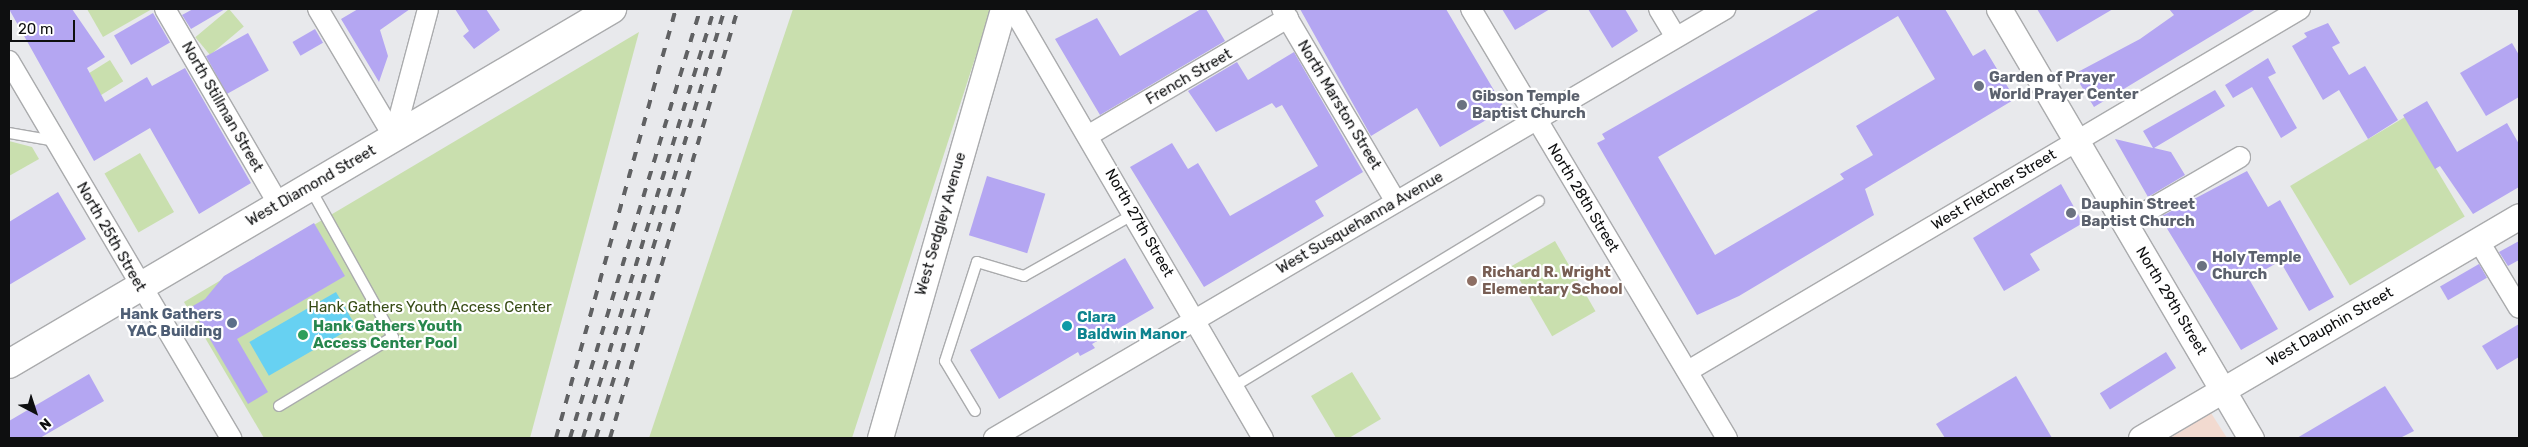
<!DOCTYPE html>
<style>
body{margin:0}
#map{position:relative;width:2528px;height:447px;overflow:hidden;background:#e8e9ec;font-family:Rubik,sans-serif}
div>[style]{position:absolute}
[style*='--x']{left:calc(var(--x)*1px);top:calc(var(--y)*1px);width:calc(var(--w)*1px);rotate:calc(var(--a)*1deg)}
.commercial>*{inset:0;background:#f2dad0}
.green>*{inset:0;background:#c9dfae;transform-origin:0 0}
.water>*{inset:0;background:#67d1f2;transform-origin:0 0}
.building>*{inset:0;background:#b4a6f2;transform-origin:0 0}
.roads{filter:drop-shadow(1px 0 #aaabad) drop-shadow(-1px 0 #aaabad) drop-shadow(0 1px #aaabad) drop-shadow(0 -1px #aaabad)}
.service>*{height:10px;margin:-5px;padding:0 5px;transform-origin:5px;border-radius:5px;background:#fff}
.minor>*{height:20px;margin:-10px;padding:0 10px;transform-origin:10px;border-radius:10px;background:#fff}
.tertiary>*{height:25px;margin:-12.5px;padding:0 12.5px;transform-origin:12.5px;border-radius:12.5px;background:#fff}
.secondary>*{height:28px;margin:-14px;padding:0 14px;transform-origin:14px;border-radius:14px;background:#fff}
.rail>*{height:4px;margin-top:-2px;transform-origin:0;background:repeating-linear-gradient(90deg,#606163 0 9px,transparent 0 18px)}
.dots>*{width:14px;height:14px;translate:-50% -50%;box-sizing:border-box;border:2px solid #fff;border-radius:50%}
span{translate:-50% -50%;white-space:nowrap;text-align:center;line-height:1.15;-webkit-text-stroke:4.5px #fff;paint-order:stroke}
.street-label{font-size:15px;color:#0e0f10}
.worship-label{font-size:15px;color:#5b616d;font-weight:700}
.left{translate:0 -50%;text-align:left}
.education-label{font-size:15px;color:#785e54;font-weight:700}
.park-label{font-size:15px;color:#364b15}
.service-label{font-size:15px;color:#4e5e75;font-weight:700}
.right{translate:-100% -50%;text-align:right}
.culture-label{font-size:15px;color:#0d838f;font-weight:700}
.leisure-label{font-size:15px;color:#27864d;font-weight:700}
.frame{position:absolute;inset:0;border:10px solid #0e0f10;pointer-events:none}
.north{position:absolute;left:10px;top:387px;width:50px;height:50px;-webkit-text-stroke:4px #fff;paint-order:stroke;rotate:140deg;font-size:14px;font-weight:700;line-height:20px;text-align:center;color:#0e0f10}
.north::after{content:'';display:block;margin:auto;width:18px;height:22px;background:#0e0f10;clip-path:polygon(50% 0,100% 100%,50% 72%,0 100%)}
.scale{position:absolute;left:10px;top:20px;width:65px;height:22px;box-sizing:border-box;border:2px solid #0e0f10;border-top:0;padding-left:6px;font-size:15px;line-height:18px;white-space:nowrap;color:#0e0f10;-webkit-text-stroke:4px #fff;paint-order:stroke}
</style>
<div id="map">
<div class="commercial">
<div style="clip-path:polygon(2211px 413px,2227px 438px,2170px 438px)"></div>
</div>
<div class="green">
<div style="clip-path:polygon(87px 9px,152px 9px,103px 37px)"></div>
<div style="left:229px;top:9px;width:23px;height:44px;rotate:50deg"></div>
<div style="clip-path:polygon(793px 9px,991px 9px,852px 438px,649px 438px)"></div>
<div style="clip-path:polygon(639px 32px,530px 438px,264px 438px,184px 302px)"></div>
<div style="left:110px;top:60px;width:25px;height:63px;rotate:58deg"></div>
<div style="left:2405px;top:117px;width:116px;height:134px;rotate:59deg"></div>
<div style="clip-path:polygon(9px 141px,32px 147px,39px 159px,9px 176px)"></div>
<div style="left:140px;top:153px;width:68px;height:41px;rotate:60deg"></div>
<div style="left:1555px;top:241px;width:81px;height:50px;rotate:60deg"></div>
<div style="clip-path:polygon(1352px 372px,1381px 419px,1349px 438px,1336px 438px,1311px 396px)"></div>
</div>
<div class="water">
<div style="left:336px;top:292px;width:39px;height:100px;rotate:60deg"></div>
</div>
<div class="building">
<div style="clip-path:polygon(9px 9px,72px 9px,105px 57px,87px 68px,105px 102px,147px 77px,152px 86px,185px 68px,251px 183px,199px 214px,150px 128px,94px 161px)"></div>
<div style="clip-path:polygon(193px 9px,225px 9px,191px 29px,182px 15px)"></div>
<div style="clip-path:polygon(358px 9px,410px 9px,380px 30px,388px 56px,379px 82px,341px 19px)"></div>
<div style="clip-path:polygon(455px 9px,486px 9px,500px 30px,474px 49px,463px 36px,469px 31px)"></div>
<div style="clip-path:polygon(1201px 9px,1206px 9px,1225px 41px,1100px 115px,1055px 39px,1097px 18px,1120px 56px)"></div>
<div style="clip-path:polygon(1300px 9px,1446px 9px,1505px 109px,1440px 147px,1417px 108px,1371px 136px)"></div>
<div style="clip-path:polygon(1502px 9px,1550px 9px,1515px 30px)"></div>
<div style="clip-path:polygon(1588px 9px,1625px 9px,1638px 31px,1612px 48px)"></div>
<div style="clip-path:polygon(evenodd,1820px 9px,1945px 9px,1973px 56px,1985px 49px,2015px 99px,1865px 189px,1874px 215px,1739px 296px,1697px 315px,1597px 143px,1605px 139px,1602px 134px,1820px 9px,1898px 16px,1935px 79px,1856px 126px,1873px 155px,1840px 174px,1844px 179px,1715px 255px,1658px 157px,1898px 16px)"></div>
<div style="clip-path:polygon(2037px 9px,2113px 9px,2057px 42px)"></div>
<div style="clip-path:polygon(2169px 9px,2256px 9px,2094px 107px,2074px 74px,2140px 39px,2174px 15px)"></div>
<div style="left:153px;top:13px;width:34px;height:45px;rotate:60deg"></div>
<div style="clip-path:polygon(2328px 23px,2340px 43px,2332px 47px,2349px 75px,2365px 66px,2398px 120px,2368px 139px,2339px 90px,2323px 100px,2292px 46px,2307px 37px,2304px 33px)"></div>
<div style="left:315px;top:29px;width:16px;height:26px;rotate:60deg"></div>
<div style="left:248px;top:33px;width:43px;height:48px;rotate:61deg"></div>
<div style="clip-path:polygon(2512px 43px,2519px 55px,2519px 97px,2486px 116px,2460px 73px)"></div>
<div style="clip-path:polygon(1294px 52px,1363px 172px,1315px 201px,1324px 216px,1204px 287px,1130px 167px,1172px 143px,1188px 169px,1198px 163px,1230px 216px,1318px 166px,1282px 105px,1276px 108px,1272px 103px,1216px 132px,1188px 91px,1237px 62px,1248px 80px)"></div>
<div style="clip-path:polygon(2268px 58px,2276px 73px,2268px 77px,2297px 128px,2281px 138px,2252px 87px,2233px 98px,2225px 85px)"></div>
<div style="clip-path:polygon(2215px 90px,2225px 106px,2154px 148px,2171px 152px,2185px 175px,2148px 197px,2115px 139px,2153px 148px,2143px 131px)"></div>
<div style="clip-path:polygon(2427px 101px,2457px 152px,2507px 123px,2519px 144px,2519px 187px,2473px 214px,2440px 166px,2435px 169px,2403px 115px)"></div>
<div style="clip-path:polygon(2247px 171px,2268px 207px,2280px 200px,2334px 297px,2309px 311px,2280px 261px,2249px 279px,2278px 329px,2241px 350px,2160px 217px)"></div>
<div style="left:987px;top:176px;width:61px;height:62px;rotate:17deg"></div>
<div style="clip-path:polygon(2061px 184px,2083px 223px,2030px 254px,2040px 270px,2004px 291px,1973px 238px)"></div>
<div style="clip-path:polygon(58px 192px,86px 239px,9px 285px,9px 222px)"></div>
<div style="clip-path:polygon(314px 223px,345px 276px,237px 339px,268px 392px,248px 404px,191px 307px,205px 299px,224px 276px)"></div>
<div style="clip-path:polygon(2519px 241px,2519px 260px,2508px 266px,2499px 252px)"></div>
<div style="clip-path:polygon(1125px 258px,1154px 308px,1092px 344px,1095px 348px,1080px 356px,1078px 352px,999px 399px,970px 350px)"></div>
<div style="left:2479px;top:264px;width:16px;height:45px;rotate:60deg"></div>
<div style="clip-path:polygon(2519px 324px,2519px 357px,2497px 370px,2482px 346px)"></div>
<div style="left:2166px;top:352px;width:19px;height:78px;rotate:58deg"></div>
<div style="clip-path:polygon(89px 374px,104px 401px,40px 438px,9px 438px,9px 421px)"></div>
<div style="clip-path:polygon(2016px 376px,2052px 438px,1945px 438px,1936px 424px)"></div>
<div style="clip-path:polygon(2385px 386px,2414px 431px,2400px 438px,2297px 438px)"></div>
</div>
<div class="roads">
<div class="service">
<div style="--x:9;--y:133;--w:47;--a:9.9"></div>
<div style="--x:1233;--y:387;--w:358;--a:-31.3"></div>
<div style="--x:279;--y:406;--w:133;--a:-31.2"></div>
<div style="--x:393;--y:337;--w:171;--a:-119.1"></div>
<div style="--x:975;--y:411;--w:58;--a:-121"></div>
<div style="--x:945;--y:361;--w:104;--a:-72.1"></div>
<div style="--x:977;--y:262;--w:49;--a:16.6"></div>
<div style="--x:1024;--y:276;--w:126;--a:-29.4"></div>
</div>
<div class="minor">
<div style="--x:165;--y:9;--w:227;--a:59.8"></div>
<div style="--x:318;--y:9;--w:149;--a:59.3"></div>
<div style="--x:1013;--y:9;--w:497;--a:59.8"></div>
<div style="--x:1282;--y:9;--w:224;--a:59.4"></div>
<div style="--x:1471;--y:9;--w:500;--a:59.2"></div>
<div style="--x:1659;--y:9;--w:33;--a:59"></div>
<div style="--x:9;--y:61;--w:438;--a:59.5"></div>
<div style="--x:1089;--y:135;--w:231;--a:-30.5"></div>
<div style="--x:394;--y:137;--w:132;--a:-75.1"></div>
<div style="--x:2125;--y:224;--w:133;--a:-30.2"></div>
<div style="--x:2478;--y:240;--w:79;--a:58.9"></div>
<div style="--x:1688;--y:371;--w:711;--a:-30.6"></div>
<div style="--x:994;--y:438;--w:848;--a:-30.41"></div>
</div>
<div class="tertiary">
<div style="--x:1999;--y:9;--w:498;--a:59.6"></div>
<div style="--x:880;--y:438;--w:446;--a:-74"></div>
<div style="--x:2141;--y:438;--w:438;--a:-30.4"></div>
</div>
<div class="secondary">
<div style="--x:9;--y:364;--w:700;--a:-30.49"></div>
</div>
</div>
<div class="rail">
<div style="--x:556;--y:438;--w:445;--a:-74.4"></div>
<div style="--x:570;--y:438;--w:448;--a:-73.1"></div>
<div style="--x:583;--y:438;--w:449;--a:-73"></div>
<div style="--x:596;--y:438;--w:448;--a:-73.3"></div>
<div style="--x:610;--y:438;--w:448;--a:-73.4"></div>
</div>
<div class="dots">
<div style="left:1979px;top:86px;background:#6b7280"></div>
<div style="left:1462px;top:105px;background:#6b7280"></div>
<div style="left:2071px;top:213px;background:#6b7280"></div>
<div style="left:2202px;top:266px;background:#6b7280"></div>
<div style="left:1472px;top:281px;background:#8d6e63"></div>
<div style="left:232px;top:323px;background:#5c6f8a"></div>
<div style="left:1067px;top:326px;background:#0f9aa8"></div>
<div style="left:303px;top:335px;background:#2e9e5b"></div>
</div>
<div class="street-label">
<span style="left:1189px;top:77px;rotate:-30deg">French Street</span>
<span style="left:1339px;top:105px;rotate:59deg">North Marston Street</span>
<span style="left:222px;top:107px;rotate:60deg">North Stillman Street</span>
<span style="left:311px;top:186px;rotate:-30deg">West Diamond Street</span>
<span style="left:1994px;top:190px;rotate:-31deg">West Fletcher Street</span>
<span style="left:1583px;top:198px;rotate:59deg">North 28th Street</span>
<span style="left:1139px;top:223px;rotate:60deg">North 27th Street</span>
<span style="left:1360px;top:223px;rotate:-30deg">West Susquehanna Avenue</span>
<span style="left:941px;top:224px;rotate:-74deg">West Sedgley Avenue</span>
<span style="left:111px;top:237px;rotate:60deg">North 25th Street</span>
<span style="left:2171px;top:301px;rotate:59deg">North 29th Street</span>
<span style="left:2330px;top:327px;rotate:-30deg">West Dauphin Street</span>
</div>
<div class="worship-label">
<span class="left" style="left:1989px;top:86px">Garden of Prayer<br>World Prayer Center</span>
<span class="left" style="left:1472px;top:105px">Gibson Temple<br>Baptist Church</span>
<span class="left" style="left:2081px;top:213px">Dauphin Street<br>Baptist Church</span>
<span class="left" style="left:2212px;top:266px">Holy Temple<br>Church</span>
</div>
<div class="education-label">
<span class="left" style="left:1482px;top:281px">Richard R. Wright<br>Elementary School</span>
</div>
<div class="park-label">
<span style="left:430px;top:308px">Hank Gathers Youth Access Center</span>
</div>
<div class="service-label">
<span class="right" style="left:222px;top:323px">Hank Gathers<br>YAC Building</span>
</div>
<div class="culture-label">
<span class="left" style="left:1077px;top:326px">Clara<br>Baldwin Manor</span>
</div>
<div class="leisure-label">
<span class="left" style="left:313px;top:335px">Hank Gathers Youth<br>Access Center Pool</span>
</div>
<div class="frame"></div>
<div class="north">N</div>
<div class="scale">20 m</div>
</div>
